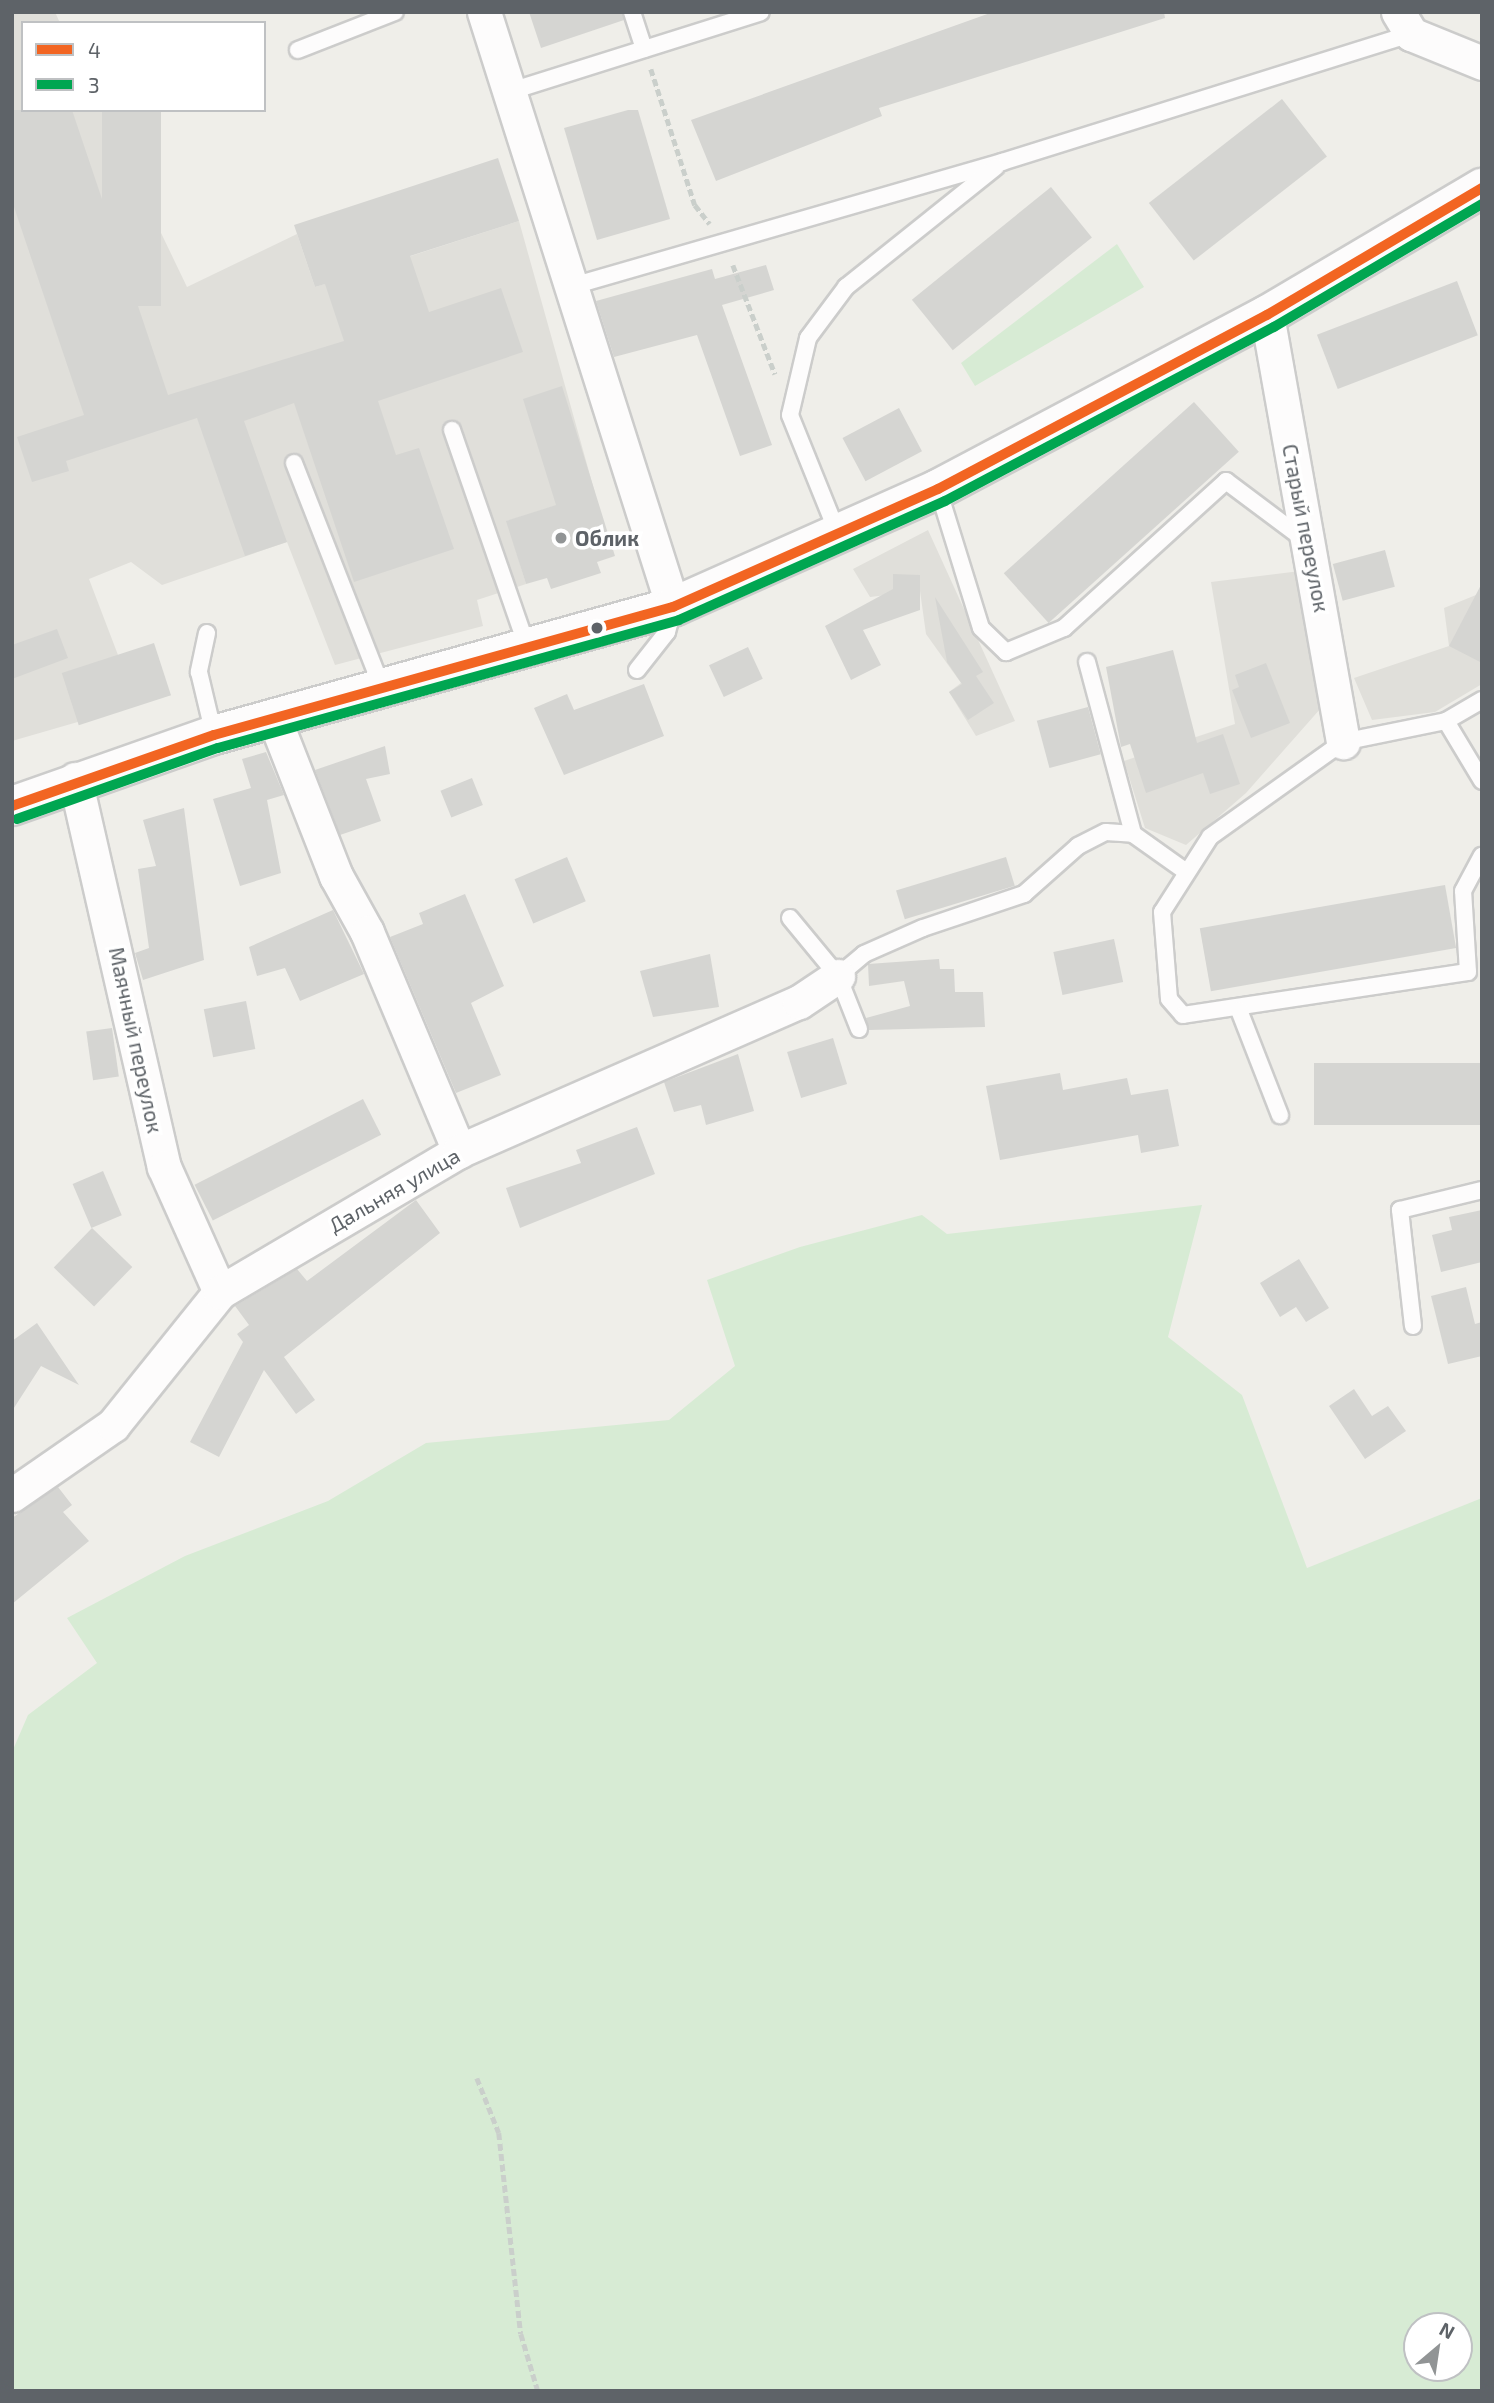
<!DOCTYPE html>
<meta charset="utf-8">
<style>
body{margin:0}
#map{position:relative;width:1494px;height:2403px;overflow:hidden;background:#efeee9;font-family:"Exo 2",sans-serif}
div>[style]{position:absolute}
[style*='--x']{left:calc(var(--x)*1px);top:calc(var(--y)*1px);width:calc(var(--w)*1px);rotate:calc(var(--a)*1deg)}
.industrial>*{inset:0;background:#e0dfda}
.green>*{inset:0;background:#d7ebd4}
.building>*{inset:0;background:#d5d5d2;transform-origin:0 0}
.path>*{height:4.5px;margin-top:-2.25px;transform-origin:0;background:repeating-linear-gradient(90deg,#cacfcb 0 7px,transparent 0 10.5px)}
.roads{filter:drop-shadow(2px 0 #cccccb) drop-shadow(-2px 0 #cccccb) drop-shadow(0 2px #cccccb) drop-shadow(0 -2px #cccccb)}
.service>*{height:16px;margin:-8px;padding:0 8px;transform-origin:8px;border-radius:8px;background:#fdfcfc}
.minor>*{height:33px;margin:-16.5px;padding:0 16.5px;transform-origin:16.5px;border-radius:16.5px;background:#fdfcfc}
.tertiary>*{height:38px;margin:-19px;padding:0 19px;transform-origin:19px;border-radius:19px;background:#fdfcfc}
.bus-1>*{height:10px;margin:-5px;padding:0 5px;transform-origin:5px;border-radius:5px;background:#f26522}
.bus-2>*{height:10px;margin:-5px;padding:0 5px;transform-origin:5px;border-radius:5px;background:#00a651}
.dots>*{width:19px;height:19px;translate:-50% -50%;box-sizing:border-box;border:4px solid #fff;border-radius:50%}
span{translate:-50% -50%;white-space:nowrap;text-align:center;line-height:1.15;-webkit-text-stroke:7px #fff;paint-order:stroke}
.street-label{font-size:21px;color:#5e6368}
.poi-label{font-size:21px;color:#5e6368;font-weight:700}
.left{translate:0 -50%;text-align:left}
.frame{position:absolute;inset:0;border:14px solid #5e6368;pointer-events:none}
.legend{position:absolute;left:21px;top:21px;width:245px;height:91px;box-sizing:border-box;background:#fff;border:2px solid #bfc1c3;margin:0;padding:9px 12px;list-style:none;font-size:21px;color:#5e6368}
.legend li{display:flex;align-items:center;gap:14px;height:35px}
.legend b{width:35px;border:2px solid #bfc1c3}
.north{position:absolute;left:1403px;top:2312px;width:70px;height:70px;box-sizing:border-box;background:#fff;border:2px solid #bfc1c3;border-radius:50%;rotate:29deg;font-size:19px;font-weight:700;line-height:28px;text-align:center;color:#5e6368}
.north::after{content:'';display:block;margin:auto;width:24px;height:32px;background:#919495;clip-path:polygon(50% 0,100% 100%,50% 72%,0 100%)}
</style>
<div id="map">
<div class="industrial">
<div style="clip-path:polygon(12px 12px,55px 12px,60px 23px,23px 23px,23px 110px,102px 110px,187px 287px,297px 234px,315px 287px,519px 221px,595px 493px,507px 521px,526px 584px,477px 600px,483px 626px,335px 665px,287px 542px,162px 585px,131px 562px,89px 579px,118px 655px,171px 695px,12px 741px)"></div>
<div style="clip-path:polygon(928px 530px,1015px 721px,976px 736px,949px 692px,961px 683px,926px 634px,920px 591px,870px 597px,853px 569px)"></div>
<div style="clip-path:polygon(1300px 571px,1321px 708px,1246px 793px,1186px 845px,1145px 828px,1124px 761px,1235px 724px,1211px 582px)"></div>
<div style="clip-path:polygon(1476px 595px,1482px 598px,1482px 684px,1435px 712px,1372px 720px,1354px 678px,1449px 646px,1444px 608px)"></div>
</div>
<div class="green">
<div style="clip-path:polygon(1117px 244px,1144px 287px,975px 386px,961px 363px)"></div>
<div style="clip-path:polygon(evenodd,1202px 1205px,1168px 1337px,1242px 1395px,1307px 1568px,1482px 1498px,1482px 2391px,12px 2391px,12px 1752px,28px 1715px,97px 1663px,67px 1618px,185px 1556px,328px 1501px,426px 1443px,669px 1420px,735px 1366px,707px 1280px,800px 1247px,922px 1215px,947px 1234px,1202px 1205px,1417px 2326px,1459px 2326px,1459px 2368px,1417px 2368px,1417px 2326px)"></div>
</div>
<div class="building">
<div style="clip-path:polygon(529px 12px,622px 12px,624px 20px,541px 48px)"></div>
<div style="clip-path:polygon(993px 12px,1164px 12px,1165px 18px,879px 108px,882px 116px,716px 181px,691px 120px)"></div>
<div style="left:1282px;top:99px;width:73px;height:169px;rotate:52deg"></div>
<div style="clip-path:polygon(12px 110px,72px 110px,168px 395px,344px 341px,325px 284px,315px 287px,294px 225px,498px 158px,519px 221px,410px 256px,429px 312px,501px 288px,523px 352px,378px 401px,396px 455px,419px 448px,454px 549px,354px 582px,294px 403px,244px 421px,287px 542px,245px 556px,197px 418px,66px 461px,69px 471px,32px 482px,17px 437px,84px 415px,12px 201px)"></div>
<div style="left:102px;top:110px;width:59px;height:196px"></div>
<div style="clip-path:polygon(628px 110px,638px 110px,670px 219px,597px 240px,564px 128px)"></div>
<div style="left:1051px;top:187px;width:65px;height:179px;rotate:51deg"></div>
<div style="clip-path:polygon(766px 265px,774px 290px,722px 305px,772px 445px,740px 456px,697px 335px,614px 357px,596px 301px,712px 269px,715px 279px)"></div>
<div style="left:1457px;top:281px;width:58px;height:150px;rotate:69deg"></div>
<div style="clip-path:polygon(562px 386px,615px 556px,597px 562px,601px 573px,551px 589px,547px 578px,526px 584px,506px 521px,556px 505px,523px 399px)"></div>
<div style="left:1194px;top:402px;width:67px;height:256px;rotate:48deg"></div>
<div style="left:899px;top:408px;width:49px;height:64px;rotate:62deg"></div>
<div style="left:1385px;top:550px;width:38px;height:54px;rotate:75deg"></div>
<div style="clip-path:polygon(893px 574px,920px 575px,920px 610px,863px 630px,881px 665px,851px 680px,825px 626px,893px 589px)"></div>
<div style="clip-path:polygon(1482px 583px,1482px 663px,1449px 646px)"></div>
<div style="clip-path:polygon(935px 597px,983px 672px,976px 676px,994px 703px,968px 720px,949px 692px,962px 684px,947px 662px)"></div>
<div style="clip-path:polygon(57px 629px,68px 658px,12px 679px,12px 645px)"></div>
<div style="left:154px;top:643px;width:55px;height:97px;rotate:72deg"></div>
<div style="left:748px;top:647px;width:35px;height:43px;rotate:65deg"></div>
<div style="clip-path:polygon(1173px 650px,1197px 743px,1223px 734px,1240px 784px,1210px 794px,1203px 773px,1146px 793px,1130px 744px,1121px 747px,1106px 667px)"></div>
<div style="clip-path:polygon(1266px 663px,1290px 723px,1251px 738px,1232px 690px,1239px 687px,1235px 675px)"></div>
<div style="clip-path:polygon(644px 684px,664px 736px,564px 775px,534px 708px,567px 694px,574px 710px)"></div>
<div style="left:1088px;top:707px;width:49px;height:53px;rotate:75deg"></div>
<div style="clip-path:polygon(385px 746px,390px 774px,366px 779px,381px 821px,340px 835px,315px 770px)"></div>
<div style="clip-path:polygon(266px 752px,284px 795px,267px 800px,281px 873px,240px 886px,213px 799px,251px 788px,242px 759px)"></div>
<div style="left:472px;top:778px;width:29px;height:34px;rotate:68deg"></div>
<div style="clip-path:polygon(184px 808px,204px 960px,143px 980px,135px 953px,149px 948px,138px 869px,156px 866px,143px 820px)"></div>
<div style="left:567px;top:857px;width:48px;height:57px;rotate:67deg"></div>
<div style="left:1006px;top:857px;width:30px;height:115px;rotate:73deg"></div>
<div style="left:1445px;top:885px;width:64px;height:249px;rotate:80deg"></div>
<div style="clip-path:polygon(465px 894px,504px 986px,471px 1003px,501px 1075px,456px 1093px,390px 937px,423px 924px,419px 913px)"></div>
<div style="clip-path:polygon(333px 910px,364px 974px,300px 1001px,285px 968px,257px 976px,249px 947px)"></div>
<div style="left:1114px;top:939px;width:44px;height:62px;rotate:78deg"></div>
<div style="clip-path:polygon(710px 954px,719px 1007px,653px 1017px,640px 971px)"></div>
<div style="clip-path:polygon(939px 959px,940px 969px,954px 969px,955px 992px,983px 992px,985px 1027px,869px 1030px,866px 1018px,910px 1006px,904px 981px,869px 986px,868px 964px)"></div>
<div style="left:246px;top:1001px;width:49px;height:43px;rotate:79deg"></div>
<div style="left:112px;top:1028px;width:49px;height:26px;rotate:82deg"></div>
<div style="left:833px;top:1038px;width:48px;height:48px;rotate:73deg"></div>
<div style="clip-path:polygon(738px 1054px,754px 1111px,706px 1125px,701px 1105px,674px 1112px,664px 1082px)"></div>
<div style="left:1482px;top:1063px;width:62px;height:168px;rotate:90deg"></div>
<div style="clip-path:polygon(1060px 1073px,1063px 1090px,1127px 1078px,1131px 1095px,1168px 1089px,1179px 1146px,1141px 1153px,1138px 1135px,1000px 1160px,986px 1086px)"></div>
<div style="left:363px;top:1099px;width:40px;height:189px;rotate:63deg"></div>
<div style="clip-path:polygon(637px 1127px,655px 1174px,520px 1228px,506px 1188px,581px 1163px,576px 1150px)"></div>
<div style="left:103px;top:1171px;width:48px;height:33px;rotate:67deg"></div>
<div style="clip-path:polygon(416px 1200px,440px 1233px,284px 1357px,315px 1400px,296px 1414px,264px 1370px,219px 1457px,190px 1442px,243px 1342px,237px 1334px,249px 1325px,235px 1306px,297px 1269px,307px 1281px)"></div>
<div style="clip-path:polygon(1482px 1210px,1482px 1262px,1441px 1272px,1432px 1235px,1452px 1230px,1449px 1217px)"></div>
<div style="left:92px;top:1228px;width:56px;height:55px;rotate:44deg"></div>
<div style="clip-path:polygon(1299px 1259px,1329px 1308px,1306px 1322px,1296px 1307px,1280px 1317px,1260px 1283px)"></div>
<div style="clip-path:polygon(1466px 1287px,1475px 1324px,1482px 1322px,1482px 1356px,1448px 1364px,1431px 1296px)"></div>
<div style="clip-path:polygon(37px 1323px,79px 1385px,41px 1366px,12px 1411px,12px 1341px)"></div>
<div style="clip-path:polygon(1354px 1389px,1372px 1416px,1388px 1406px,1406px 1431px,1365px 1459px,1329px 1406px)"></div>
<div style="clip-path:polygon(58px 1487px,72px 1505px,63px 1512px,89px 1541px,12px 1604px,12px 1518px)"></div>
</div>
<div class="path">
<div style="--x:651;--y:69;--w:143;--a:72.1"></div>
<div style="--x:695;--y:205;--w:24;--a:52"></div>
<div style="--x:733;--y:265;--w:117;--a:68.9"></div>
<div style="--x:477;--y:2078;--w:59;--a:68.2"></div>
<div style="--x:499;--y:2133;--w:202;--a:83.8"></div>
<div style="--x:521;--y:2334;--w:59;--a:73.4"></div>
</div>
<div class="roads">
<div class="service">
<div style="--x:632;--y:12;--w:39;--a:72"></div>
<div style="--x:298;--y:50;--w:104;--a:-21.4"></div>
<div style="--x:508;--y:92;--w:265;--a:-17.5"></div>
<div style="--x:569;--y:287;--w:451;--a:-16.1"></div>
<div style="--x:1002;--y:162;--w:429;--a:-17.4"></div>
<div style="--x:452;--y:430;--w:230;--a:70.9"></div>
<div style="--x:294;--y:463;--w:241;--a:68.6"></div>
<div style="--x:938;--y:489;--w:145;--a:72.8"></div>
<div style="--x:981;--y:628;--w:35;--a:44"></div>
<div style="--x:1006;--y:652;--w:63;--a:-22.5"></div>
<div style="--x:1064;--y:628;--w:219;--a:-42.2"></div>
<div style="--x:1226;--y:481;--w:99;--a:36.8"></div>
<div style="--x:838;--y:534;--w:128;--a:-112"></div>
<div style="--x:790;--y:415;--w:79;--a:-76.8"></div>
<div style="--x:808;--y:338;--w:64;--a:-53.3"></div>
<div style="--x:846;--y:287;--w:192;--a:-38.7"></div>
<div style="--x:207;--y:633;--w:40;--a:102"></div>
<div style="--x:199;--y:672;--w:65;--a:76.6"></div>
<div style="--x:1087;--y:662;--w:178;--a:75"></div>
<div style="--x:1133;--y:834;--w:64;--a:35.4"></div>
<div style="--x:637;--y:670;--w:48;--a:-51.7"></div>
<div style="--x:667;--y:632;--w:24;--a:-75"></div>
<div style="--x:1482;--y:700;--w:42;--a:149.7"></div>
<div style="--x:1446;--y:721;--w:105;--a:168.5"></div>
<div style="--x:1343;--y:742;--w:163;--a:144.5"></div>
<div style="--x:1210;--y:837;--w:89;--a:122.6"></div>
<div style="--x:1162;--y:912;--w:87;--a:85.4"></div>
<div style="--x:1169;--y:999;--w:21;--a:49"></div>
<div style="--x:1183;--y:1015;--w:288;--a:-8.6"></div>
<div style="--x:1468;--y:972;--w:81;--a:-93.5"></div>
<div style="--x:1463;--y:891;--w:40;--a:-62"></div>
<div style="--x:1446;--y:721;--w:70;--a:59"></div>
<div style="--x:790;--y:918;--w:75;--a:50.4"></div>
<div style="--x:838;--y:976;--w:57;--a:68.4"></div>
<div style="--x:838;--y:976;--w:34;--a:-40"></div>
<div style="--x:864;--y:954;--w:64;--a:-23.8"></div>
<div style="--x:923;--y:928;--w:107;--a:-18.6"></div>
<div style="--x:1024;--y:894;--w:72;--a:-41.6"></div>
<div style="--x:1078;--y:846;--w:31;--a:-27"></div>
<div style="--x:1106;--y:832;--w:27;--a:4"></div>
<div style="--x:1239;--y:1010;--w:113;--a:68.7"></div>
<div style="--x:1413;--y:1326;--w:117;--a:-96.4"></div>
<div style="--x:1400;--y:1210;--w:84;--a:-13.7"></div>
</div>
<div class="minor">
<div style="--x:484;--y:12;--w:624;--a:72.38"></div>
<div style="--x:1398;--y:12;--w:26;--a:59"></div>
<div style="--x:1411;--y:34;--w:77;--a:22.2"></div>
<div style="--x:1267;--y:315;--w:434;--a:79.9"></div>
<div style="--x:274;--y:718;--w:170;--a:68.6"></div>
<div style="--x:336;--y:876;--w:64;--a:61"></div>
<div style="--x:367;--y:932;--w:238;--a:67.2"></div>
<div style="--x:75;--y:779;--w:398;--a:77.1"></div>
<div style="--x:164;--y:1167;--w:137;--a:65.9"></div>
<div style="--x:12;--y:1495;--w:123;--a:-34.7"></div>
<div style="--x:113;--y:1425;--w:171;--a:-51.2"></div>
<div style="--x:220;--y:1292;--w:277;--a:-30.5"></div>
<div style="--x:459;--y:1151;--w:371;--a:-23.7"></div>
<div style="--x:799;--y:1002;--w:47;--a:-33.7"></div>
</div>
<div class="tertiary">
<div style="--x:12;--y:806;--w:214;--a:-19.4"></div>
<div style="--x:214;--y:735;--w:477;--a:-15.6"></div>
<div style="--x:673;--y:607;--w:290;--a:-24"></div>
<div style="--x:938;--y:489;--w:372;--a:-27.9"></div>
<div style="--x:1267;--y:315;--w:250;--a:-30.6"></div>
</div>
</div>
<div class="bus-1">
<div style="--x:12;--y:806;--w:214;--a:-19.4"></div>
<div style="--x:214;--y:735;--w:477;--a:-15.6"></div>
<div style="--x:673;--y:607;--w:290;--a:-24"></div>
<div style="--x:938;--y:489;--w:372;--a:-27.9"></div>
<div style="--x:1267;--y:315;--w:250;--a:-30.6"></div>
</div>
<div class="bus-2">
<div style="--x:17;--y:819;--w:213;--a:-19.5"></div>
<div style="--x:218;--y:748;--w:478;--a:-15.5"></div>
<div style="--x:679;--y:620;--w:291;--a:-24.1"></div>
<div style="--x:945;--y:501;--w:372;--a:-27.9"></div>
<div style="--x:1274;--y:327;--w:242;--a:-30.6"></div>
</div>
<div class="dots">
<div style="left:561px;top:538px;background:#919495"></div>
<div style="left:597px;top:628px;background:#5e6368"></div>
</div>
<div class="street-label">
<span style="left:1306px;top:528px;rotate:79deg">Старый переулок</span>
<span style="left:136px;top:1040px;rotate:78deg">Маячный переулок</span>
<span style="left:394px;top:1190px;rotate:-30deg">Дальняя улица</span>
</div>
<div class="poi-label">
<span class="left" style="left:575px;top:538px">Облик</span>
</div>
<div class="frame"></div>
<ul class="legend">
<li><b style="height:9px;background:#f26522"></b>4</li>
<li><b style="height:9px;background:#00a651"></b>3</li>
</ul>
<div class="north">N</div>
</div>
